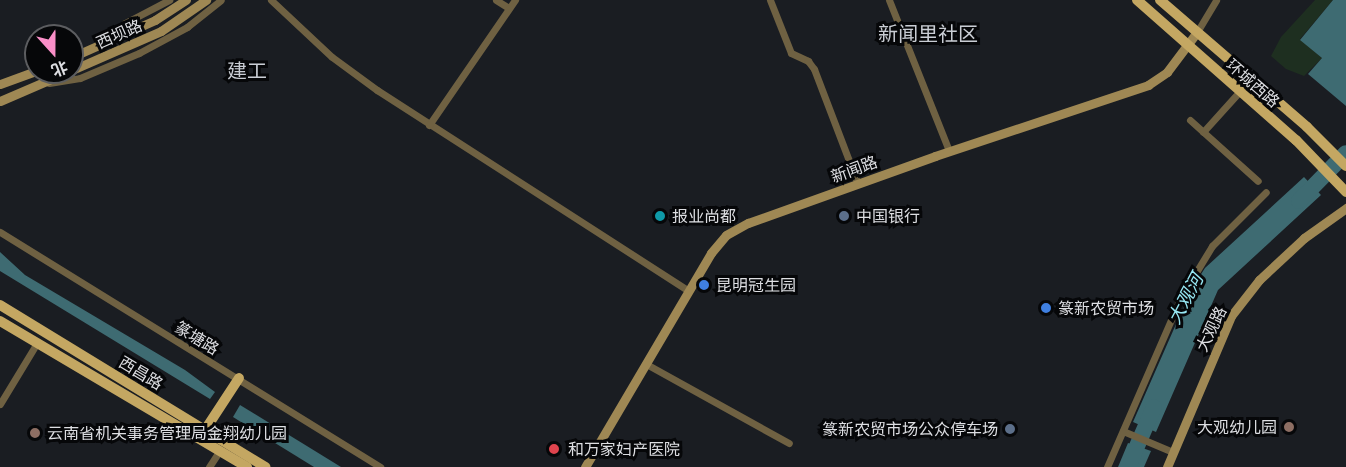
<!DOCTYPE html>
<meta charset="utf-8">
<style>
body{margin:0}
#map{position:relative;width:1346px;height:467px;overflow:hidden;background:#1a1d22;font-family:"Asap Condensed","Noto Sans SC",sans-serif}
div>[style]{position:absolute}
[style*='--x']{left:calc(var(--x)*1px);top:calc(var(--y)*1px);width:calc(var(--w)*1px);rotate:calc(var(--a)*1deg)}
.green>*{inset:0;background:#1e2f20}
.water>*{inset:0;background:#3e6b72}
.river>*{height:16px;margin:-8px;padding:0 8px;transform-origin:8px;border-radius:8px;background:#3e6b72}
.street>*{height:7px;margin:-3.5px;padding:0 3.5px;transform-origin:3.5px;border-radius:3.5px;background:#6f6142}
.secondary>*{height:9px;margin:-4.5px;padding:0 4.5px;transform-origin:4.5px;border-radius:4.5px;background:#9f8854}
.primary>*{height:10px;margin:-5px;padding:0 5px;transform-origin:5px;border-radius:5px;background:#c4a762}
.dots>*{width:16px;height:16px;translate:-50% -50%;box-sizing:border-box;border:3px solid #060709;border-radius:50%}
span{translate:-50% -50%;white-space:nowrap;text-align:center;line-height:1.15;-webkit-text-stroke:6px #060709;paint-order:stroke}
.street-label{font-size:16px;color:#dddee2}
.poi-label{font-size:16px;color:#dddee2}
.left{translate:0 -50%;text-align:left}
.right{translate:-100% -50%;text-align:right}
.water-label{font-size:18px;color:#97e8f4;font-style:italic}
.quarter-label{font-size:20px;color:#c9cdd4}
.north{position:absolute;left:24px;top:24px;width:60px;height:60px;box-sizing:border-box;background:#060709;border:2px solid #5c5d60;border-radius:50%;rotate:159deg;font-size:16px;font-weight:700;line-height:24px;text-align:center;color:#dddee2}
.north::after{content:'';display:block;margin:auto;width:21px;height:27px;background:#fa8fc8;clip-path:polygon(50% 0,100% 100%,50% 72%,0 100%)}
</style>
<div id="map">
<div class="green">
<div style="clip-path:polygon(1315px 0,1333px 0,1300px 39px,1322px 58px,1304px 76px,1286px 69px,1271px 56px,1281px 37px)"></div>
</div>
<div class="water">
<div style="clip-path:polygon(1333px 0,1346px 0,1346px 106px,1308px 74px,1322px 58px,1300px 40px)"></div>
<div style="clip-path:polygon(1304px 177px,1321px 195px,1218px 290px,1156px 432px,1133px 422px,1191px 290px,1205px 268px)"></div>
<div style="clip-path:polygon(0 252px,25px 275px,185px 370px,215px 392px,210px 399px,0 271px)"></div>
<div style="clip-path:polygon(240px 405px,341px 467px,314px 467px,233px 417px)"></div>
<div style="clip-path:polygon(1128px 443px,1151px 451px,1144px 467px,1118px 467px)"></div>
</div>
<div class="river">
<div style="--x:1299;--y:201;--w:67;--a:-45.6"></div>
<div style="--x:1128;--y:467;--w:65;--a:-66.6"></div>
</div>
<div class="street">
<div style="--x:271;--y:0;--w:83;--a:43.1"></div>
<div style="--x:332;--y:57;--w:56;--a:36.3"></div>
<div style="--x:377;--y:90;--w:371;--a:32.8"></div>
<div style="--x:496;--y:0;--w:15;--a:32"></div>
<div style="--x:770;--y:0;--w:57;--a:68.4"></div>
<div style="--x:791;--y:53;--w:19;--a:25"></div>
<div style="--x:808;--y:61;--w:10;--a:53"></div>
<div style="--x:814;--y:69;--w:123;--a:69.1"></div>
<div style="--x:889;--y:0;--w:162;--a:68.3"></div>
<div style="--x:1197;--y:32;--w:37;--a:-59"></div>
<div style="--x:108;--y:39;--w:23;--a:-43"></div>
<div style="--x:125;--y:23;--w:50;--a:-27.6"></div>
<div style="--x:49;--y:83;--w:31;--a:-9"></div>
<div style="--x:80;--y:78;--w:64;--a:-23"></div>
<div style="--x:139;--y:53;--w:55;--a:-28.4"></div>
<div style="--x:187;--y:27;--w:43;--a:-38.5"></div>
<div style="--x:1190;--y:120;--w:91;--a:41.9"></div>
<div style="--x:429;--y:125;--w:152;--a:-55.5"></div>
<div style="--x:1203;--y:132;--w:55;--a:-47.9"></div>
<div style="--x:0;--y:232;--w:447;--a:31.7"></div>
<div style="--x:648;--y:365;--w:161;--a:29"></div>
<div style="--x:0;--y:404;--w:71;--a:-58.8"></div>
<div style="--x:1123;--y:431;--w:54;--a:22.8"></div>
<div style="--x:209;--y:467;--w:20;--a:-57"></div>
<div style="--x:1107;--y:467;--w:185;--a:-66.5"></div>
<div style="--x:1181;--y:297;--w:60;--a:-58.7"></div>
<div style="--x:1212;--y:246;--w:76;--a:-45"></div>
</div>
<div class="secondary">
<div style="--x:72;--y:57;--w:91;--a:-24"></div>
<div style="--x:155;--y:20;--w:37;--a:-33"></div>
<div style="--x:72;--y:70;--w:97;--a:-23.7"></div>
<div style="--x:161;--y:31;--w:55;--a:-34.6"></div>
<div style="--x:0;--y:84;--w:38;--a:-20"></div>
<div style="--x:0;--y:101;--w:73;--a:-23.4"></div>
<div style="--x:585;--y:467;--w:248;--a:-59.5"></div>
<div style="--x:711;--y:253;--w:23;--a:-50"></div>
<div style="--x:726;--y:235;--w:25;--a:-29"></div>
<div style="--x:748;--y:223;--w:199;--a:-19.7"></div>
<div style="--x:935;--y:156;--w:225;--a:-18.4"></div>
<div style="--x:1148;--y:85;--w:23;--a:-34"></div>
<div style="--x:1167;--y:72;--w:50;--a:-53.1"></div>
<div style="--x:1167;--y:467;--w:164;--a:-67"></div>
<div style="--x:1231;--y:316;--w:46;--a:-52.1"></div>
<div style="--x:1259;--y:280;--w:62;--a:-43"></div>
<div style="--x:1304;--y:238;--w:52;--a:-35.5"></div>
</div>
<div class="primary">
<div style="--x:1137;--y:0;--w:212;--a:41.4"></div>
<div style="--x:1296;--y:140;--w:72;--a:46.1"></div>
<div style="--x:1160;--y:0;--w:194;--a:40.8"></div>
<div style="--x:1307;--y:127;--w:55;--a:45"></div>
<div style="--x:0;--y:305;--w:311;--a:31.4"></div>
<div style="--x:0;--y:321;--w:287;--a:30.6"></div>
<div style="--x:205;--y:430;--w:62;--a:-56.8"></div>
</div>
<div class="dots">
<div style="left:660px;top:216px;background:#0f9aa8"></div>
<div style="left:844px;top:216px;background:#5c6f8a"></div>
<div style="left:704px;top:285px;background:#3f7fe0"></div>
<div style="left:1046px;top:308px;background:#3f7fe0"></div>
<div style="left:1289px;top:427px;background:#8d6e63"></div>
<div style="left:1010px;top:429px;background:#5c6f8a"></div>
<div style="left:35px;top:433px;background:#8d6e63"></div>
<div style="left:554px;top:449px;background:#e0444e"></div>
</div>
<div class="street-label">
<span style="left:119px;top:34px;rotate:-24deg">西坝路</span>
<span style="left:1253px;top:83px;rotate:41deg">环城西路</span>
<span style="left:854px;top:169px;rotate:-20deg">新闻路</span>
<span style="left:1211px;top:329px;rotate:-64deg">大观路</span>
<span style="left:197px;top:338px;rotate:31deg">篆塘路</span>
<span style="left:141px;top:373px;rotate:31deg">西昌路</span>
</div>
<div class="poi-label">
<span class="left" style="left:672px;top:216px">报业尚都</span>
<span class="left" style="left:856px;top:216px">中国银行</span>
<span class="left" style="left:716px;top:285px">昆明冠生园</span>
<span class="left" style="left:1058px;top:308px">篆新农贸市场</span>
<span class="right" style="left:1277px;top:427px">大观幼儿园</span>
<span class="right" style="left:998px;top:429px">篆新农贸市场公众停车场</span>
<span class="left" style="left:47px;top:433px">云南省机关事务管理局金翔幼儿园</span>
<span class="left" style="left:568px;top:449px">和万家妇产医院</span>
</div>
<div class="water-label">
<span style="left:1186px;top:299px;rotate:-62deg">大观河</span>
</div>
<div class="quarter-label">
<span style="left:928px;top:33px">新闻里社区</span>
<span style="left:247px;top:70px">建工</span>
</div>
<div class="north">北</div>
</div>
